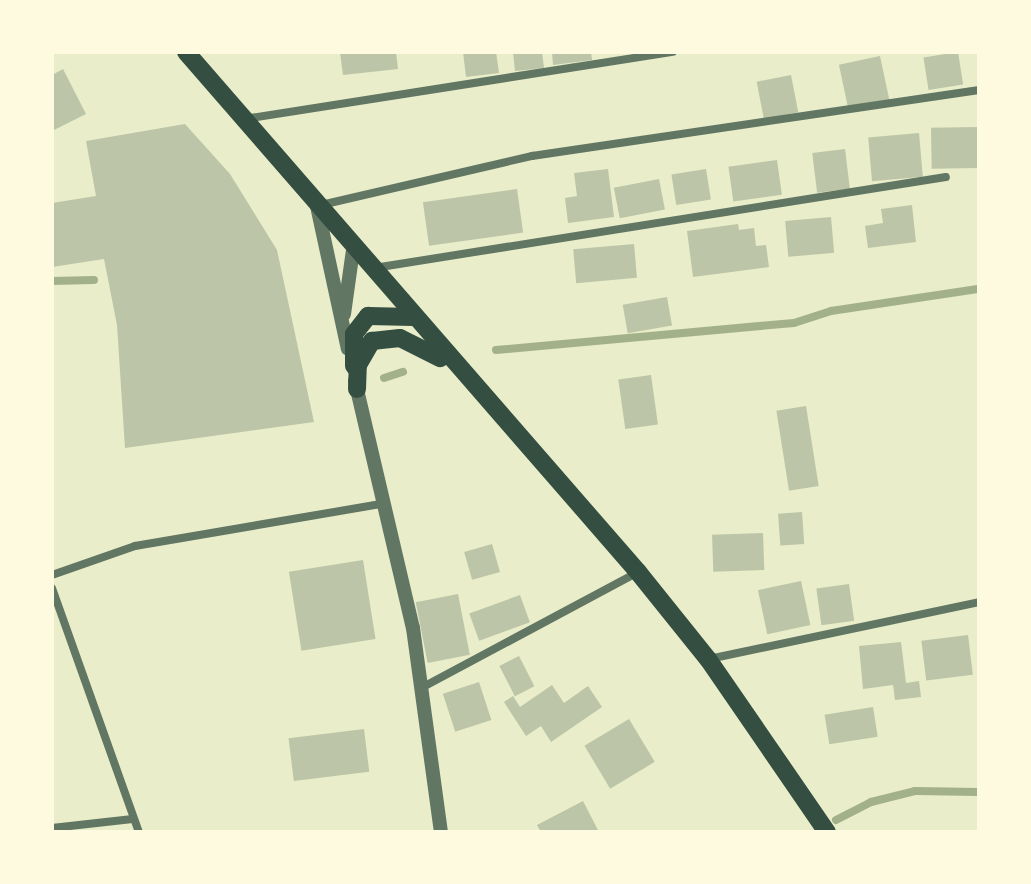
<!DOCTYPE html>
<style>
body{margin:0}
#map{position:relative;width:1031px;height:884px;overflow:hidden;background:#e9edc9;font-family:"PT Serif",serif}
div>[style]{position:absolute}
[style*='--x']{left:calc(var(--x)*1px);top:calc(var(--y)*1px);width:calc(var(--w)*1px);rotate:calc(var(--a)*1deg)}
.stream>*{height:8px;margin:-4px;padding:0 4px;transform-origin:4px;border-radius:4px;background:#a3b18a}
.building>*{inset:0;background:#bcc5a7;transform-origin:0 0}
.minor>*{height:8px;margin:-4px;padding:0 4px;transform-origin:4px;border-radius:4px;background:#617663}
.tertiary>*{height:14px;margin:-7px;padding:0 7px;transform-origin:7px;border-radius:7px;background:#617663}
.primary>*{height:18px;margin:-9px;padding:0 9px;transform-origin:9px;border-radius:9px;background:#344e41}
span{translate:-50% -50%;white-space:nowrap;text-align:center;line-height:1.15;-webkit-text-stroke:8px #fefae0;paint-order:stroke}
.frame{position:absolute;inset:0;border:54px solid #fefae0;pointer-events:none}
</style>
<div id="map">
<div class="stream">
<div style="--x:52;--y:281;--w:42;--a:-1.4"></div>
<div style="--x:496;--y:350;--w:299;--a:-5.2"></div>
<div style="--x:794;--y:323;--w:39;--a:-18"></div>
<div style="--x:831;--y:311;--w:150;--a:-8.5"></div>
<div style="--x:384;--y:378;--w:20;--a:-18"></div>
<div style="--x:836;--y:820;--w:39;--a:-27"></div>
<div style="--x:871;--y:802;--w:45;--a:-14"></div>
<div style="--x:915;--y:791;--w:64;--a:0.9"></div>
</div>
<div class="building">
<div style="clip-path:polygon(340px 52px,396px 52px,398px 69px,343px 75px)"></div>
<div style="clip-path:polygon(463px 52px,496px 52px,499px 73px,466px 77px)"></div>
<div style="clip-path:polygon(513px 52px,542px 52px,544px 68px,515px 71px)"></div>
<div style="clip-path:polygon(552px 52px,591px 52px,592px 60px,553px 65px)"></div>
<div style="left:958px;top:52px;width:33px;height:35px;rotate:81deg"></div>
<div style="left:880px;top:56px;width:45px;height:42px;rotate:78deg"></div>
<div style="clip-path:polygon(63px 69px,86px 114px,52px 131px,52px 75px)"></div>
<div style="left:791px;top:75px;width:38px;height:35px;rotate:79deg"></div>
<div style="clip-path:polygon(185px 124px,230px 174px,277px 250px,314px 422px,125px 448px,117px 325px,104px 259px,52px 267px,52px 203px,96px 196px,86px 141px)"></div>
<div style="left:978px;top:127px;width:41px;height:47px;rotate:89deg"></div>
<div style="left:919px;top:133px;width:44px;height:51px;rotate:85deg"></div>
<div style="left:845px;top:149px;width:40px;height:33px;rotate:83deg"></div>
<div style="left:777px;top:160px;width:35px;height:49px;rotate:82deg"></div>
<div style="clip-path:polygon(608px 169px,614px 217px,568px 223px,565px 198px,577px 196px,574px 173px)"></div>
<div style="left:706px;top:169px;width:31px;height:35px;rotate:81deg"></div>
<div style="left:659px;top:179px;width:31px;height:46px;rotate:79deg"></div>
<div style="left:517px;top:189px;width:44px;height:95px;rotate:82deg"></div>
<div style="clip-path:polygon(912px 205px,916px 242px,868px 248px,865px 226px,883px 223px,881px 209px)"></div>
<div style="left:831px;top:217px;width:36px;height:46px;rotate:85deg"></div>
<div style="clip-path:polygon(738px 224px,739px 230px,754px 228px,756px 246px,766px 245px,769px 267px,693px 277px,687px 231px)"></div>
<div style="left:634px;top:244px;width:34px;height:61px;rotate:85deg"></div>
<div style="left:667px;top:297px;width:29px;height:45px;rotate:80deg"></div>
<div style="left:651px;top:375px;width:50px;height:33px;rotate:82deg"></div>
<div style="left:806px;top:406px;width:81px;height:30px;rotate:81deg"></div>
<div style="left:802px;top:512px;width:32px;height:24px;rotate:86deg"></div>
<div style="left:763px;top:533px;width:37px;height:51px;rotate:88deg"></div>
<div style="left:492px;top:544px;width:29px;height:29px;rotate:74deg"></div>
<div style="left:363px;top:560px;width:80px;height:75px;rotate:81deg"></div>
<div style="left:801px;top:581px;width:45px;height:44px;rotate:78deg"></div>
<div style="left:849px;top:584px;width:37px;height:33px;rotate:82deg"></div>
<div style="left:458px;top:594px;width:62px;height:43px;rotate:79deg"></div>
<div style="left:520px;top:595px;width:29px;height:54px;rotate:70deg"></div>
<div style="left:968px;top:635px;width:40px;height:47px;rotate:83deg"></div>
<div style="clip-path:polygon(901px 642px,906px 683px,919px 681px,921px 697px,895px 700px,893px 685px,863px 689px,859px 646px)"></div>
<div style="left:519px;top:656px;width:34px;height:22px;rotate:63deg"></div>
<div style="left:479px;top:682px;width:40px;height:38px;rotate:72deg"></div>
<div style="clip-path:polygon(552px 685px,564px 703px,588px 686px,602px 707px,551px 742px,541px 726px,526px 736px,504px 702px,513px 696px,520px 707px)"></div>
<div style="left:873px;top:707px;width:30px;height:49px;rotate:81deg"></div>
<div style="left:629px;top:719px;width:50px;height:52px;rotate:59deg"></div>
<div style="left:364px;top:729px;width:43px;height:76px;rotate:83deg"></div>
<div style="clip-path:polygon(583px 801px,599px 832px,541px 832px,537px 825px)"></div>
</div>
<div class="minor">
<div style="--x:244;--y:119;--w:434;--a:-8.9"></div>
<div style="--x:321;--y:205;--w:217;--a:-13.1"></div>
<div style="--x:532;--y:156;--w:452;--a:-8.4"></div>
<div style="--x:374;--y:268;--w:579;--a:-9.04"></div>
<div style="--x:52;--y:575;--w:88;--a:-19.3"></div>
<div style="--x:135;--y:546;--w:251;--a:-9.7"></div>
<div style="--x:52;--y:588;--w:259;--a:70.4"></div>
<div style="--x:709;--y:659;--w:276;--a:-11.9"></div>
<div style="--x:423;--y:687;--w:244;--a:-28.1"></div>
<div style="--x:52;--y:828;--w:81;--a:-6.4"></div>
</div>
<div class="tertiary">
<div style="--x:317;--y:206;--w:146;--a:77.8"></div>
<div style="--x:344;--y:314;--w:65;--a:-82"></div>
<div style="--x:355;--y:381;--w:254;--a:76.8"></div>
<div style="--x:413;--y:628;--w:206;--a:82.2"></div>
</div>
<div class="primary">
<div style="--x:186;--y:52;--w:689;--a:49"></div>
<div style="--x:638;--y:572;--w:112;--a:51.2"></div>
<div style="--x:708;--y:659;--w:210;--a:55.5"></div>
<div style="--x:354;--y:366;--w:32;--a:-90"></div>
<div style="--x:354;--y:334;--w:23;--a:-52"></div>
<div style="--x:368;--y:316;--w:45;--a:1.3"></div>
<div style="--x:357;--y:389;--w:24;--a:-88"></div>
<div style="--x:358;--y:365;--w:28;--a:-60"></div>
<div style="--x:372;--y:341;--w:28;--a:-6"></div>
<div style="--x:400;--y:338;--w:45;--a:26.6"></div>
</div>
<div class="frame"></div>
</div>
